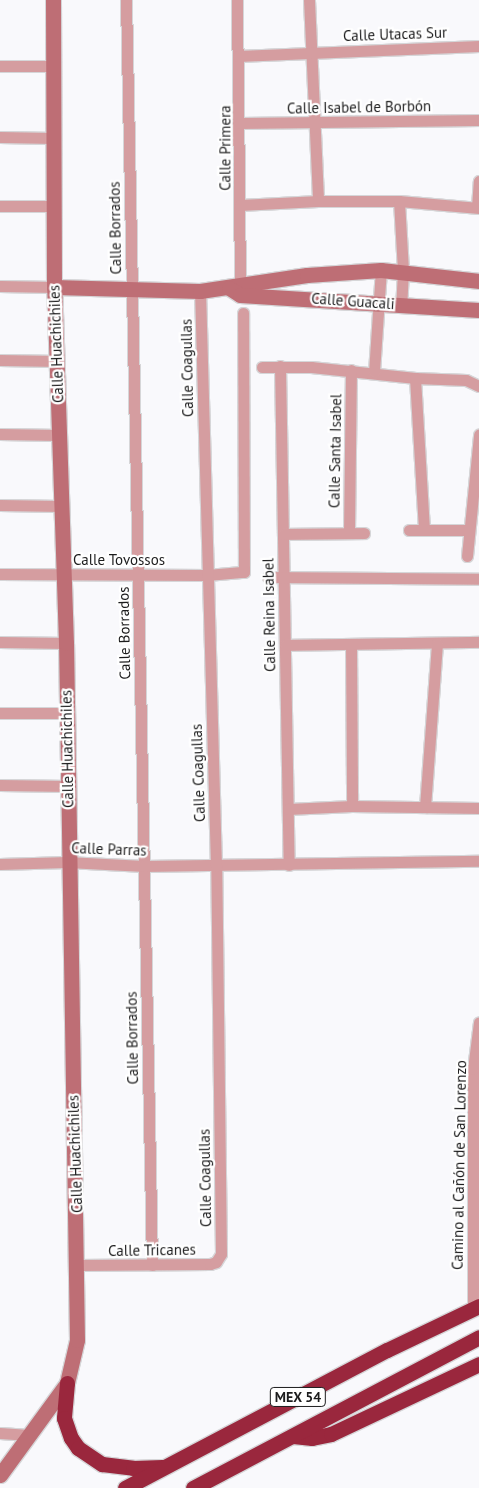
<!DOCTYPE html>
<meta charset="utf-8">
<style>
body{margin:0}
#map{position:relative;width:479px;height:1488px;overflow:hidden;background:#f9f9fc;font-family:"PT Sans",sans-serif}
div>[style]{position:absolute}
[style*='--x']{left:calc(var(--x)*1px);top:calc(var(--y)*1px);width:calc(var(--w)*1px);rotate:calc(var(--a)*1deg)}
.roads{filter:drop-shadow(1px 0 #d6d6d8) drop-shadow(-1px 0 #d6d6d8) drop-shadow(0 1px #d6d6d8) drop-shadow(0 -1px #d6d6d8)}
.street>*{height:11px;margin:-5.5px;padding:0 5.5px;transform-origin:5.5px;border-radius:5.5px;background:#d59da0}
.secondary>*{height:15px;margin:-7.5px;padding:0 7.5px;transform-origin:7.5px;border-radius:7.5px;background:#be6e75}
.highway>*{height:15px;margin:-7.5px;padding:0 7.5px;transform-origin:7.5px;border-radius:7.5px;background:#9a273d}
span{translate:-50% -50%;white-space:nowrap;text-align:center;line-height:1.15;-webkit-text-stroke:4.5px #fff;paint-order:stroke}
.shield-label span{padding:1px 4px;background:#fff;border:1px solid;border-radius:4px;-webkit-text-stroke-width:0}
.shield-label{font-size:14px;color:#1c1c1d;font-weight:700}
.street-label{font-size:15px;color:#1c1c1d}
</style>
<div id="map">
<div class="roads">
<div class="street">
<div style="--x:126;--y:0;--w:1265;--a:88.82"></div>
<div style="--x:237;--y:0;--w:291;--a:89.4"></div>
<div style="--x:309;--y:0;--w:201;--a:87.4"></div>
<div style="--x:238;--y:56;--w:241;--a:-2.4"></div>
<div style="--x:0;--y:66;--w:54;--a:0"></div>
<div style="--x:240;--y:123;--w:239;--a:-0.7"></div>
<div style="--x:0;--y:137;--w:53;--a:1.1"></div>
<div style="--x:399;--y:201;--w:70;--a:86.7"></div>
<div style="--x:403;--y:271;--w:33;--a:93"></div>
<div style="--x:240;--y:205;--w:78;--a:-2.9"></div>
<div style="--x:318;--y:201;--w:81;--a:0"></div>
<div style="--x:399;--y:201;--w:80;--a:5"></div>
<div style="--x:0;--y:206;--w:54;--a:0"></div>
<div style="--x:477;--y:207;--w:26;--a:-86"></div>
<div style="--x:0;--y:286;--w:54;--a:1.1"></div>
<div style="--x:0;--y:360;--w:58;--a:1"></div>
<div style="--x:280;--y:366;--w:499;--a:89"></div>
<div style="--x:262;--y:367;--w:49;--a:0"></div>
<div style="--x:311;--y:367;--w:105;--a:6"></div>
<div style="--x:415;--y:378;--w:51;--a:2.2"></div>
<div style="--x:466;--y:380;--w:14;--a:25"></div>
<div style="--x:374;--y:372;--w:102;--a:-86.1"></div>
<div style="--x:415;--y:378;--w:151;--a:86.6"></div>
<div style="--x:0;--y:434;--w:59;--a:1"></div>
<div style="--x:0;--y:505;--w:61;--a:0.9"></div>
<div style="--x:409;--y:530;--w:60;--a:0"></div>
<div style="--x:349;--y:532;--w:162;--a:-89.3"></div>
<div style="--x:283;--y:534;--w:81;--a:-0.7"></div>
<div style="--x:467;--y:556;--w:122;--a:-84.3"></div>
<div style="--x:0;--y:574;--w:207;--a:0.3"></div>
<div style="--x:207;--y:575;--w:37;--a:-5"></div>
<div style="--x:244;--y:572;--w:259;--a:-90.2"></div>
<div style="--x:268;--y:577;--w:211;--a:0.5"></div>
<div style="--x:0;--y:642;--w:66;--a:0.9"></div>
<div style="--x:351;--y:644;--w:162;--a:89.6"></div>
<div style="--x:285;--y:645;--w:194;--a:-0.9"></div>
<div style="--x:0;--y:713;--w:67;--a:0"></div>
<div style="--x:0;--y:785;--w:68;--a:0.8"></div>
<div style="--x:425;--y:807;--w:164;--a:-85.8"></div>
<div style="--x:288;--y:809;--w:64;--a:-2.7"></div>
<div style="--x:352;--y:806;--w:127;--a:0.9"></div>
<div style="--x:0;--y:864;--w:67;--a:-1.7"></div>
<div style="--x:67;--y:862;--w:77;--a:3"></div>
<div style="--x:144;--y:866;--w:335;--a:-0.9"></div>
<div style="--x:78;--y:1265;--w:132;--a:-0.4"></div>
<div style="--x:210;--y:1264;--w:6;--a:-18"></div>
<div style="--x:216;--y:1262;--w:9;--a:-58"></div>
<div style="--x:221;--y:1254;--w:388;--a:-90.7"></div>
<div style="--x:216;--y:866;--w:575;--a:-91.59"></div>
<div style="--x:473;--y:1309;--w:240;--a:-90"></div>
<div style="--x:473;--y:1069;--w:47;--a:-82.7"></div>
<div style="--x:0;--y:1433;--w:29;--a:4"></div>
</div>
<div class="secondary">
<div style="--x:54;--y:287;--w:146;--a:1.6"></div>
<div style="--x:200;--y:291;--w:108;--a:-8.5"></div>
<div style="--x:307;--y:275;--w:74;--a:-3.9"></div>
<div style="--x:381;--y:270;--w:99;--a:6.4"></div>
<div style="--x:229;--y:288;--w:13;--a:32"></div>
<div style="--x:240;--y:295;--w:239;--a:3.6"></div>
<div style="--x:0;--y:1475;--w:114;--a:-53.9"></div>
<div style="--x:67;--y:1383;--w:44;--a:-76.9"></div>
<div style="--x:77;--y:1340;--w:697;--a:-90.9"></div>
<div style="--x:66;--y:643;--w:356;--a:-91.9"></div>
<div style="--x:54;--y:287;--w:287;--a:-90.2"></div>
</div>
<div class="highway">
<div style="--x:67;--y:1383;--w:35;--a:95"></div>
<div style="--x:64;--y:1418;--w:21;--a:71"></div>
<div style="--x:71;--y:1438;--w:12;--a:55"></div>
<div style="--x:78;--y:1448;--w:29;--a:34"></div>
<div style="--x:102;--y:1464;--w:31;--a:7"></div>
<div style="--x:133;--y:1468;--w:29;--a:-2"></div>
<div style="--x:293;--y:1436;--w:19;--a:6"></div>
<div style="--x:312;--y:1438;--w:19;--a:-12"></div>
<div style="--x:331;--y:1434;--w:164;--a:-25.3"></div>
<div style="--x:125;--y:1488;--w:296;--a:-27.8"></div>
<div style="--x:387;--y:1350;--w:102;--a:-25.6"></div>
<div style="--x:193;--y:1488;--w:323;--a:-27.8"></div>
</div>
</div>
<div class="shield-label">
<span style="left:298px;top:1397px">MEX 54</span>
</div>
<div class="street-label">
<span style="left:395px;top:34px;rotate:-2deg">Calle Utacas Sur</span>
<span style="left:359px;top:107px;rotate:-1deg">Calle Isabel de Borbón</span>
<span style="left:225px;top:148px;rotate:-90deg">Calle Primera</span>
<span style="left:115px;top:228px;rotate:-91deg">Calle Borrados</span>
<span style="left:353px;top:301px;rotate:4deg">Calle Guacali</span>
<span style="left:56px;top:344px;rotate:-92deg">Calle Huachichiles</span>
<span style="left:187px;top:368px;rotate:-91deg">Calle Coagullas</span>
<span style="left:335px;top:451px;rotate:-89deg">Calle Santa Isabel</span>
<span style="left:119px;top:560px">Calle Tovossos</span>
<span style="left:269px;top:615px;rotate:-91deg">Calle Reina Isabel</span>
<span style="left:124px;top:633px;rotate:-91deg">Calle Borrados</span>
<span style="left:67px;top:749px;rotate:-91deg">Calle Huachichiles</span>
<span style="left:198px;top:773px;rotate:-92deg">Calle Coagullas</span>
<span style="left:109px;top:849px;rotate:2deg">Calle Parras</span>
<span style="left:132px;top:1038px;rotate:-91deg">Calle Borrados</span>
<span style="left:75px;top:1154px;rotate:-92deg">Calle Huachichiles</span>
<span style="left:459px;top:1165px;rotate:-89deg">Camino al Cañón de San Lorenzo</span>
<span style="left:205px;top:1178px;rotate:-91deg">Calle Coagullas</span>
<span style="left:152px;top:1250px;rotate:-1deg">Calle Tricanes</span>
</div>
</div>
